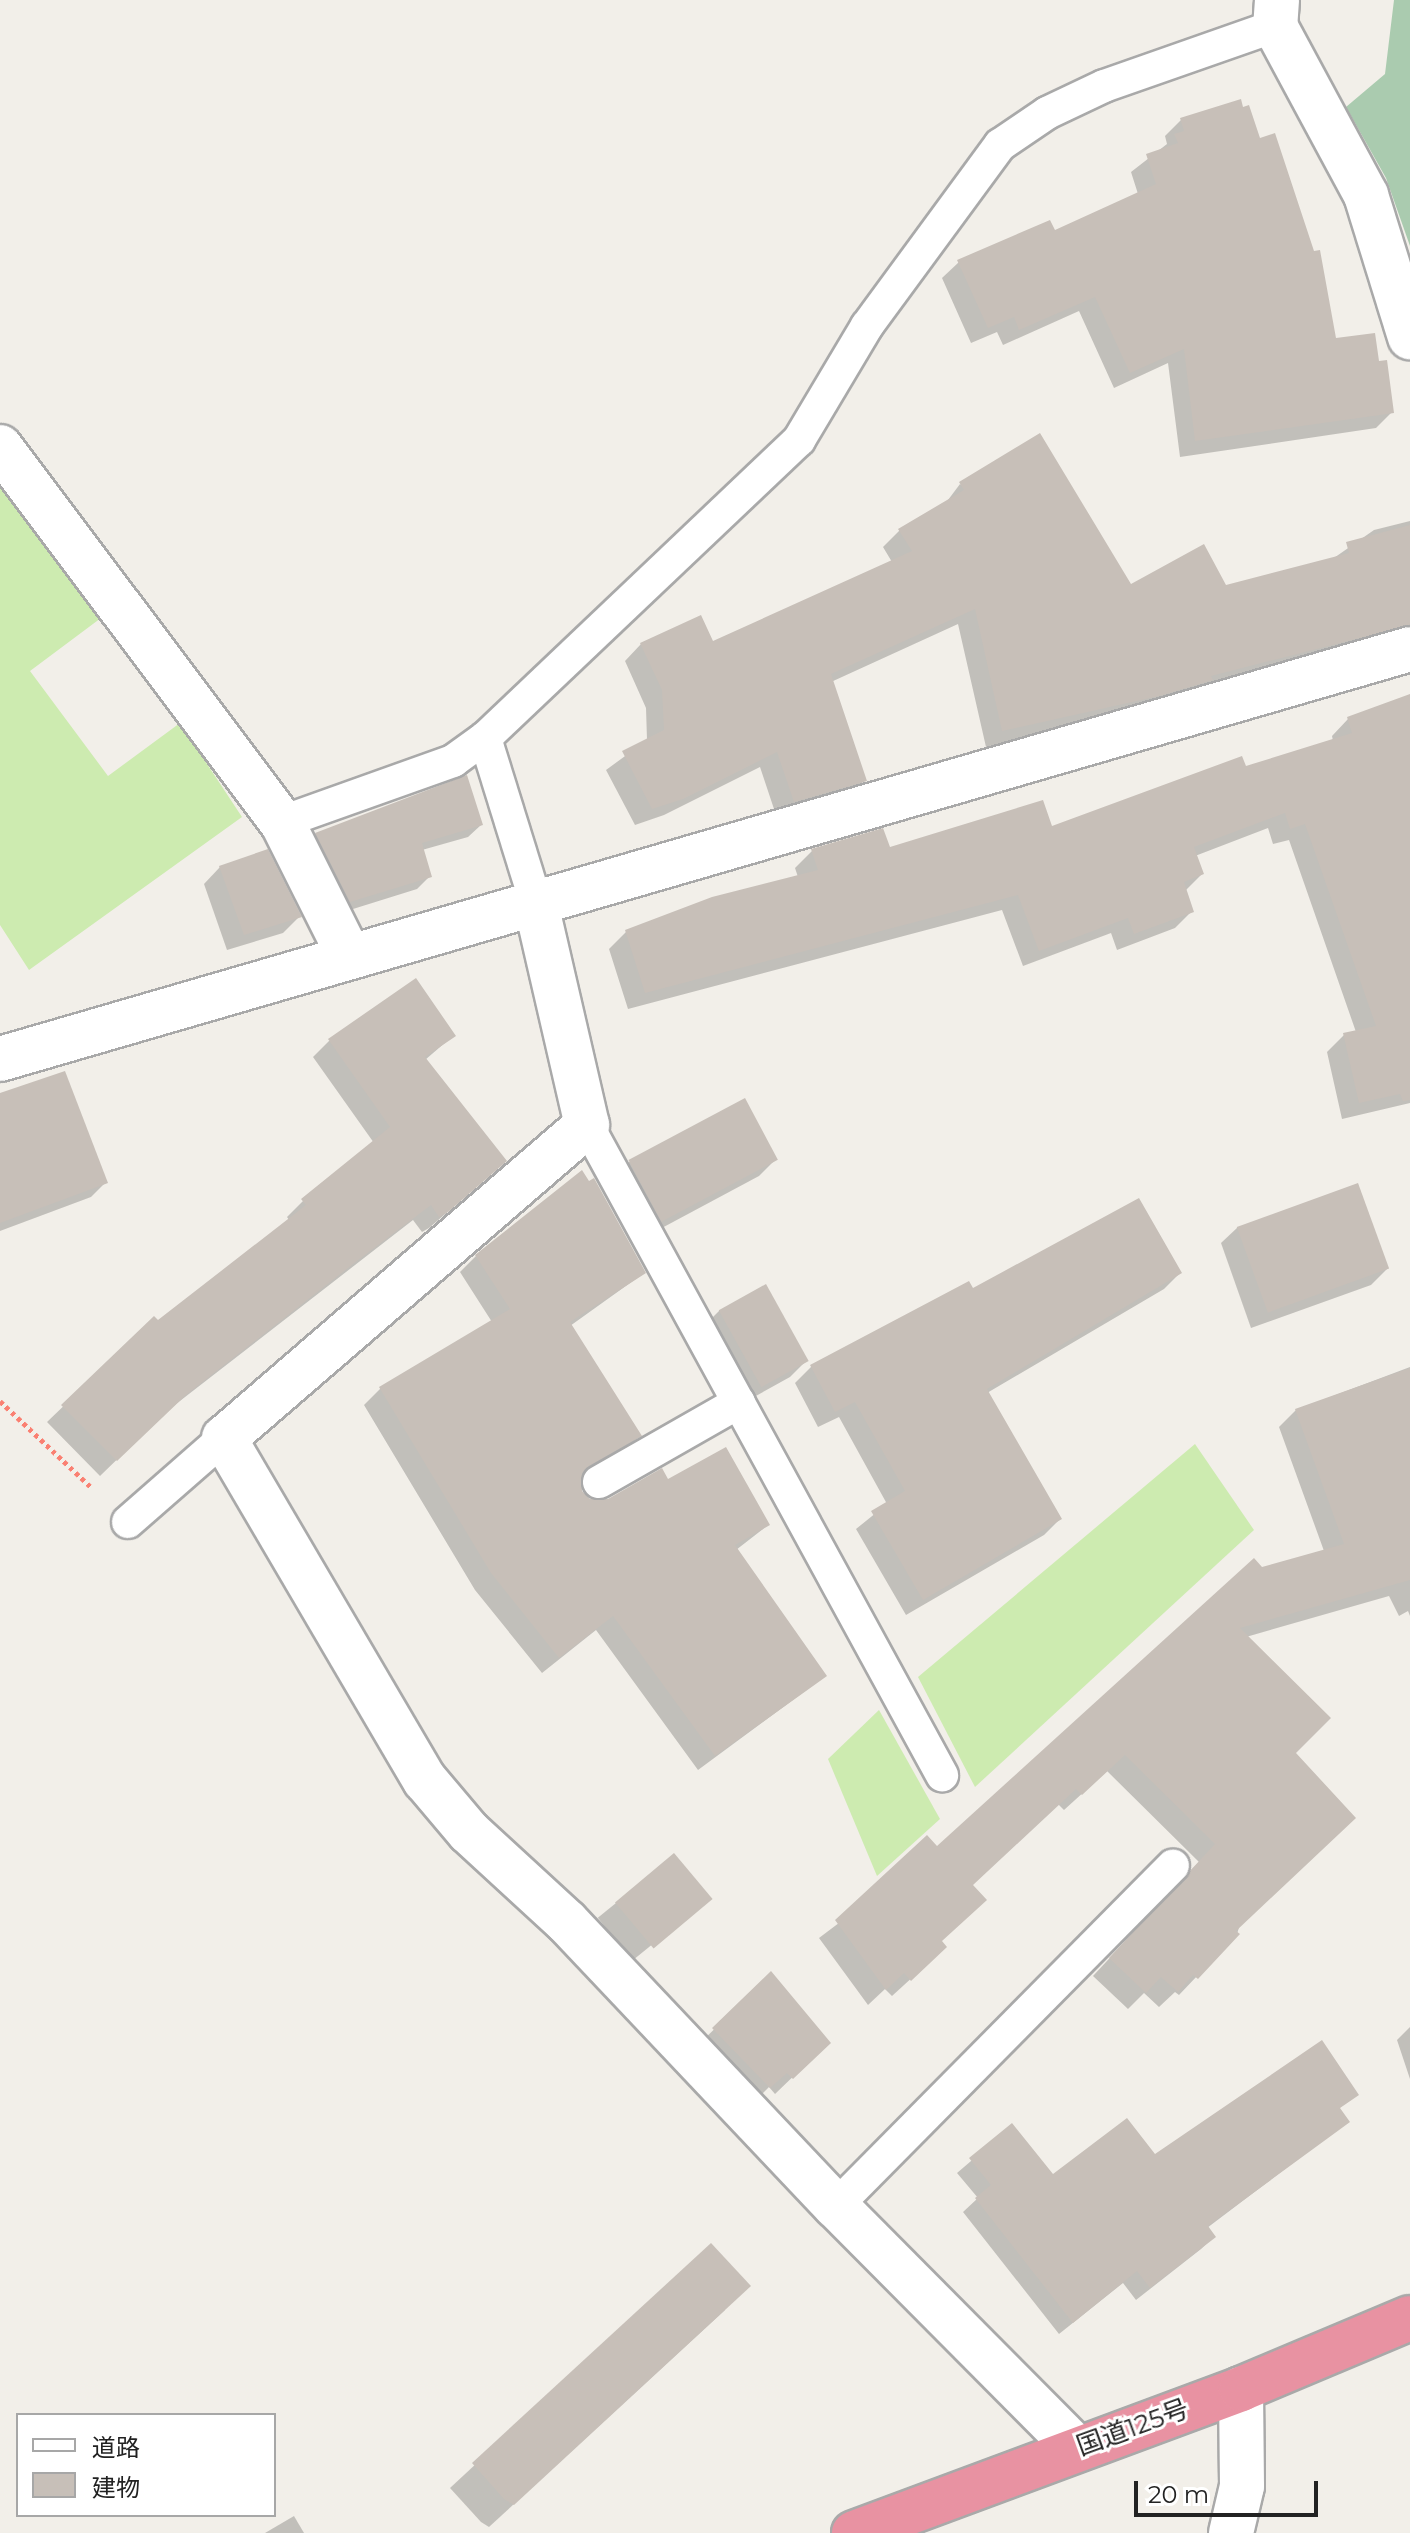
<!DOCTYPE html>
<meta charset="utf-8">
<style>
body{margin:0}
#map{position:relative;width:1410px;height:2533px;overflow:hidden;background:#f2efe9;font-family:Montserrat,"Noto Sans JP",sans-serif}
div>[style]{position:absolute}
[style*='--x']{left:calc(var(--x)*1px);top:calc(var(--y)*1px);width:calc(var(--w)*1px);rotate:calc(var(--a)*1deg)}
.grass>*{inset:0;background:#cdebb0}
.cemetery>*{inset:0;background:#aacbaf}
.shadow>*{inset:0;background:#0003;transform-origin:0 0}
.building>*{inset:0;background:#c7bfb8;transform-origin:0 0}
.path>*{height:5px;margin-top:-2.5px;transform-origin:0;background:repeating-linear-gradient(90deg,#fa8072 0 4px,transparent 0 8px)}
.roads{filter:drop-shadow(2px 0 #a9a9a9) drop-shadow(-2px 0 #a9a9a9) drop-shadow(0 2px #a9a9a9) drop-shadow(0 -2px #a9a9a9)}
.lane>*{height:32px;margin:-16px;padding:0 16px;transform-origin:16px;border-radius:16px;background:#fff}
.street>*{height:44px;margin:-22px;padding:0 22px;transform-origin:22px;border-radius:22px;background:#fff}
.highway>*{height:44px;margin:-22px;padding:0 22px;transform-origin:22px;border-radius:22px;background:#e892a2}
span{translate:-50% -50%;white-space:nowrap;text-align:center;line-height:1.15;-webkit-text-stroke:6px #fff;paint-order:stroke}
.street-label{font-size:26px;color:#222}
.legend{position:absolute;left:16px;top:2413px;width:260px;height:104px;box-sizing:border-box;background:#fff;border:2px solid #a7a7a7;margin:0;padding:10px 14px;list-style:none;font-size:24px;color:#222}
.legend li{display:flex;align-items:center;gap:16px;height:40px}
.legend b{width:40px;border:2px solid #a7a7a7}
.scale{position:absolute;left:1134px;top:2481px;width:184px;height:36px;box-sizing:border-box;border:4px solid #222;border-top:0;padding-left:10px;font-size:24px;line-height:28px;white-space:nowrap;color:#222;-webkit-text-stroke:6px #fff;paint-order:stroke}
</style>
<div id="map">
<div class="grass">
<div style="clip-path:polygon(0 485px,101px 618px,30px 671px,108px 776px,180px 723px,242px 817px,29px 970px,0 925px)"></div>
<div style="clip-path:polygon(1195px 1444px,1254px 1530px,975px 1787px,918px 1677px)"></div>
<div style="clip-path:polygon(879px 1710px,940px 1819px,877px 1876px,828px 1759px)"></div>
</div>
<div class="cemetery">
<div style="clip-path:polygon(1394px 0,1410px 0,1410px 246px,1386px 178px,1346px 107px,1385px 74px)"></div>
</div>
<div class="shadow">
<div style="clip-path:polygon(1181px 120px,1334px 340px,1377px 363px,1392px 412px,1376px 428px,1180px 457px,1168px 363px,1114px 388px,1079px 311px,1003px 345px,997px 332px,971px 343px,942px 278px,959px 262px,1054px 232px,1138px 194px,1131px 172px,1167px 144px,1165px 136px)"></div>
<div style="clip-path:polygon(960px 484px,1130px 586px,1225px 587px,1331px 560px,1374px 530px,1410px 521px,1410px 647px,986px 747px,958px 624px,831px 682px,865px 780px,848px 797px,777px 818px,760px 767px,664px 815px,635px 825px,606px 770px,647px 740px,646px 708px,625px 661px,641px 644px,712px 643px,892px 562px,883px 547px,900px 530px,945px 504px)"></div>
<div style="clip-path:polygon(1410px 696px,1410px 1103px,1342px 1119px,1327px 1052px,1344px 1035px,1356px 1032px,1289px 840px,1273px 844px,1268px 828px,1195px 856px,1202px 874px,1185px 891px,1192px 911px,1175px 928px,1117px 950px,1111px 933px,1023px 966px,1002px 910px,628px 1009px,609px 949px,626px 932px,798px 877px,795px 868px,812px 851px,882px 831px,889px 850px,1051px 829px,1333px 741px,1332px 736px,1348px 719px)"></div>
<div style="clip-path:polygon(481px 825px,468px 837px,422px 850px,430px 876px,417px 889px,337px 914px,304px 847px,316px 834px)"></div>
<div style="clip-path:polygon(220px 867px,299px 917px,283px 933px,227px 950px,204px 884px)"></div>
<div style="clip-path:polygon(454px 1035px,425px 1060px,488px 1177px,429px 1228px,422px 1232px,413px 1220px,167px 1411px,100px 1476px,47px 1422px,154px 1319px,158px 1322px,289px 1220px,287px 1217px,303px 1201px,374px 1143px,313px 1057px,329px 1041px)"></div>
<div style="clip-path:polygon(0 1095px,106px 1182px,91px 1197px,0 1231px)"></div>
<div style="clip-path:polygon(775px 1160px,759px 1176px,645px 1237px,613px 1178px,629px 1162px)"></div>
<div style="clip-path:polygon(1238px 1227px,1387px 1269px,1371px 1285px,1251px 1328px,1221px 1243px)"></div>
<div style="clip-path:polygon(476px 1256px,644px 1273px,570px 1326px,639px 1436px,623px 1452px,580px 1476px,580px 1492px,589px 1501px,608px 1501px,668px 1482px,768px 1525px,736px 1550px,825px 1676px,698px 1770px,596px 1630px,542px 1673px,475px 1590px,364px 1405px,381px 1388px,492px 1322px,460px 1272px)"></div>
<div style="clip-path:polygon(1180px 1273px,1164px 1289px,987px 1393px,1060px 1519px,1044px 1535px,906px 1615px,856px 1529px,887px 1504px,839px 1417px,818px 1427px,795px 1383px,811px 1367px)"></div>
<div style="clip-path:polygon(720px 1310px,806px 1361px,790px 1377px,745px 1402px,703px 1327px)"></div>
<div style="clip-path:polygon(1410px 1367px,1410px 1616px,1408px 1611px,1399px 1616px,1389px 1596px,1246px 1637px,1293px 1754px,1237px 1934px,1179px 1995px,1175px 1992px,1159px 2007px,1144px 1993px,1128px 2009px,1093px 1976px,1199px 1862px,1107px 1771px,1064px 1810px,1058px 1804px,971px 1885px,927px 1964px,892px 1996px,885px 1989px,868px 2005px,819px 1938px,937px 1849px,1261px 1569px,1324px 1551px,1279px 1427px,1296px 1410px)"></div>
<div style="left:674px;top:1856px;width:55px;height:98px;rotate:51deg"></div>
<div style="clip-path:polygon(771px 1974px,828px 2043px,775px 2094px,769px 2087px,753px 2103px,697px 2046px)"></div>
<div style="clip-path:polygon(1410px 2027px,1410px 2079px,1397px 2040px)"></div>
<div style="clip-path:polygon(1337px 2107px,1347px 2122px,1207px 2228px,1214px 2236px,1201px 2249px,1136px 2300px,1123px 2283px,1059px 2334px,963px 2212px,978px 2198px,957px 2173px,1012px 2126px,1053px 2177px,1155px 2156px)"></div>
<div style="clip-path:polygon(711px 2245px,725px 2310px,489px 2527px,481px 2522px,450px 2488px)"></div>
<div style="clip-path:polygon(294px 2516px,304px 2533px,265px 2533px)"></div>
</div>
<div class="building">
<div style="clip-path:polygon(1241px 99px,1243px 107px,1249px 105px,1260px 138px,1275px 133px,1314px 251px,1320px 250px,1336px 338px,1375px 333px,1379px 361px,1387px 360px,1394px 413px,1195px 441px,1184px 349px,1130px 373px,1095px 297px,1019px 330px,1014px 317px,988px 328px,957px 260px,1050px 220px,1055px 230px,1156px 184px,1146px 154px,1178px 143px,1174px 134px,1184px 131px,1180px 118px)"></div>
<div style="clip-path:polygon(1040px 433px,1131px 584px,1204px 544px,1226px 585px,1349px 553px,1346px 542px,1410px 525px,1410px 625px,1211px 676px,1213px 680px,1159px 696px,1002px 731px,975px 609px,831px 674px,867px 781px,794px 802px,777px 752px,683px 799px,652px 809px,622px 751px,664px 730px,662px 690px,640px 643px,701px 615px,713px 641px,912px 551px,898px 529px,964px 490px,959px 482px)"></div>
<div style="clip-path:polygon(1410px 694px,1410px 1100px,1403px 1101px,1400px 1094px,1359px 1103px,1343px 1033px,1376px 1026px,1305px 824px,1290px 829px,1285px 813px,1194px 847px,1204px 874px,1184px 882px,1194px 912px,1134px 934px,1128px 918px,1039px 951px,1018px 895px,645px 993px,625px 930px,712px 897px,818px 870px,811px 849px,883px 828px,890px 847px,1043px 800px,1052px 826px,1242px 756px,1246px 766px,1352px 733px,1347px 717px)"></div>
<div style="clip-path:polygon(467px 775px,483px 825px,422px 843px,432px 877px,350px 902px,315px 833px)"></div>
<div style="clip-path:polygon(268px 849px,302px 917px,244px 935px,219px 866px)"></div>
<div style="clip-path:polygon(416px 978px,456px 1036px,425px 1057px,507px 1161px,448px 1212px,439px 1217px,431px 1205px,353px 1264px,186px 1395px,117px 1461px,61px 1405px,154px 1316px,158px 1320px,306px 1205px,301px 1199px,390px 1127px,328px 1039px)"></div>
<div style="clip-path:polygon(65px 1071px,108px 1183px,0 1223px,0 1093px)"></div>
<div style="left:745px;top:1098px;width:70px;height:132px;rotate:62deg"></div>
<div style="clip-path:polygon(582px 1170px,589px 1181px,594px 1178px,646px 1273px,570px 1322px,642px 1436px,589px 1466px,582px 1473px,582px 1491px,590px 1499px,608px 1499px,662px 1468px,668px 1479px,726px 1447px,770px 1525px,735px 1545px,827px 1676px,715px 1756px,613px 1616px,559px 1658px,491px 1573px,379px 1387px,510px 1309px,475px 1255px)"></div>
<div style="left:1358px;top:1183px;width:91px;height:129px;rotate:70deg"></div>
<div style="clip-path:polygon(1139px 1198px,1182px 1273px,987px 1389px,1062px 1519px,923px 1600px,871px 1511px,905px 1491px,855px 1402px,835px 1412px,810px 1365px,969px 1281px,973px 1288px)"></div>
<div style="left:766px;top:1284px;width:88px;height:54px;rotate:61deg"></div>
<div style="clip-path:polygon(1410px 1368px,1410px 1580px,1240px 1628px,1331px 1718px,1296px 1753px,1356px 1818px,1236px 1931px,1240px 1934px,1198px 1979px,1193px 1975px,1178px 1992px,1161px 1977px,1146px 1993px,1109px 1958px,1215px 1844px,1125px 1755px,1082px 1795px,1076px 1789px,973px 1885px,987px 1900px,942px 1941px,947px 1947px,911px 1981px,904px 1973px,886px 1990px,835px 1920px,927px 1835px,937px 1846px,1254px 1558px,1262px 1567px,1344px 1544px,1295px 1409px)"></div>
<div style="left:674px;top:1853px;width:60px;height:77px;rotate:50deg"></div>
<div style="clip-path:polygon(771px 1971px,831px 2043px,793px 2079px,787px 2073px,770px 2088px,712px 2028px)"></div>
<div style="clip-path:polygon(1322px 2040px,1359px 2095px,1340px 2108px,1350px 2122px,1208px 2226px,1216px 2237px,1150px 2288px,1137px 2271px,1073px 2323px,975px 2198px,991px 2185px,969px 2158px,1012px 2123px,1053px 2174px,1127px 2118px,1155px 2154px)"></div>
<div style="clip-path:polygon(711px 2243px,751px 2286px,514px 2505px,504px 2499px,472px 2463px)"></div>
</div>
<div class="path">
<div style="--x:0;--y:1401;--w:127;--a:43.4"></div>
</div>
<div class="roads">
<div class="lane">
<div style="--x:485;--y:738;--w:170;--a:72.8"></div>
<div style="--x:282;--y:822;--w:182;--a:-19.6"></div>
<div style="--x:453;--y:761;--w:39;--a:-36"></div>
<div style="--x:485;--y:738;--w:433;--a:-43.5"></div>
<div style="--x:799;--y:440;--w:133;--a:-59.2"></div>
<div style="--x:867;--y:326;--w:225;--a:-53.7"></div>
<div style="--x:1000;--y:145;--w:57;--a:-34.2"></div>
<div style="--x:1047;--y:113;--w:63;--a:-25.3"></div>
<div style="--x:1104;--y:86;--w:181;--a:-19.3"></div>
<div style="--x:587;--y:1125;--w:741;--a:61.36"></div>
<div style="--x:599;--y:1482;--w:161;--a:-29.7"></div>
<div style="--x:128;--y:1522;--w:128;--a:-41.2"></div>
<div style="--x:836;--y:2206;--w:479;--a:-45.3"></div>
</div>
<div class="street">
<div style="--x:1277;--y:0;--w:26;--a:94"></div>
<div style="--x:1275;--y:26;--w:192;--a:61.7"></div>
<div style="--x:1366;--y:195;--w:149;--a:72.8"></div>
<div style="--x:0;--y:447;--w:469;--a:53.1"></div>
<div style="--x:282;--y:822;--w:150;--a:63.4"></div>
<div style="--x:535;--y:900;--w:231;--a:77"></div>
<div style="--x:587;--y:1125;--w:479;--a:139.2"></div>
<div style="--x:224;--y:1438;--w:397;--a:59.6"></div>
<div style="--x:425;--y:1780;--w:68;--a:49.8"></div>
<div style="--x:469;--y:1832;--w:133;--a:42.6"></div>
<div style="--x:567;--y:1922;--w:391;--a:46.6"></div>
<div style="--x:836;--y:2206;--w:342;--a:45.2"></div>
<div style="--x:0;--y:1059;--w:1468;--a:-16.21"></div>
<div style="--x:1231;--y:2533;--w:48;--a:-76.8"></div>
<div style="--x:1242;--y:2486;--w:97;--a:-90.6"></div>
</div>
<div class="highway">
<div style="--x:854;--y:2533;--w:413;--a:-20.4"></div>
<div style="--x:1241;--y:2389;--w:183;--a:-22.8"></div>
</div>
</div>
<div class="street-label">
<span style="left:1133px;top:2428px;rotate:-20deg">国道125号</span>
</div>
<ul class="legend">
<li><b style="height:10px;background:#fff"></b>道路</li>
<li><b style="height:22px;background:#c7bfb8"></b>建物</li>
</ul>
<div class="scale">20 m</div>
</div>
